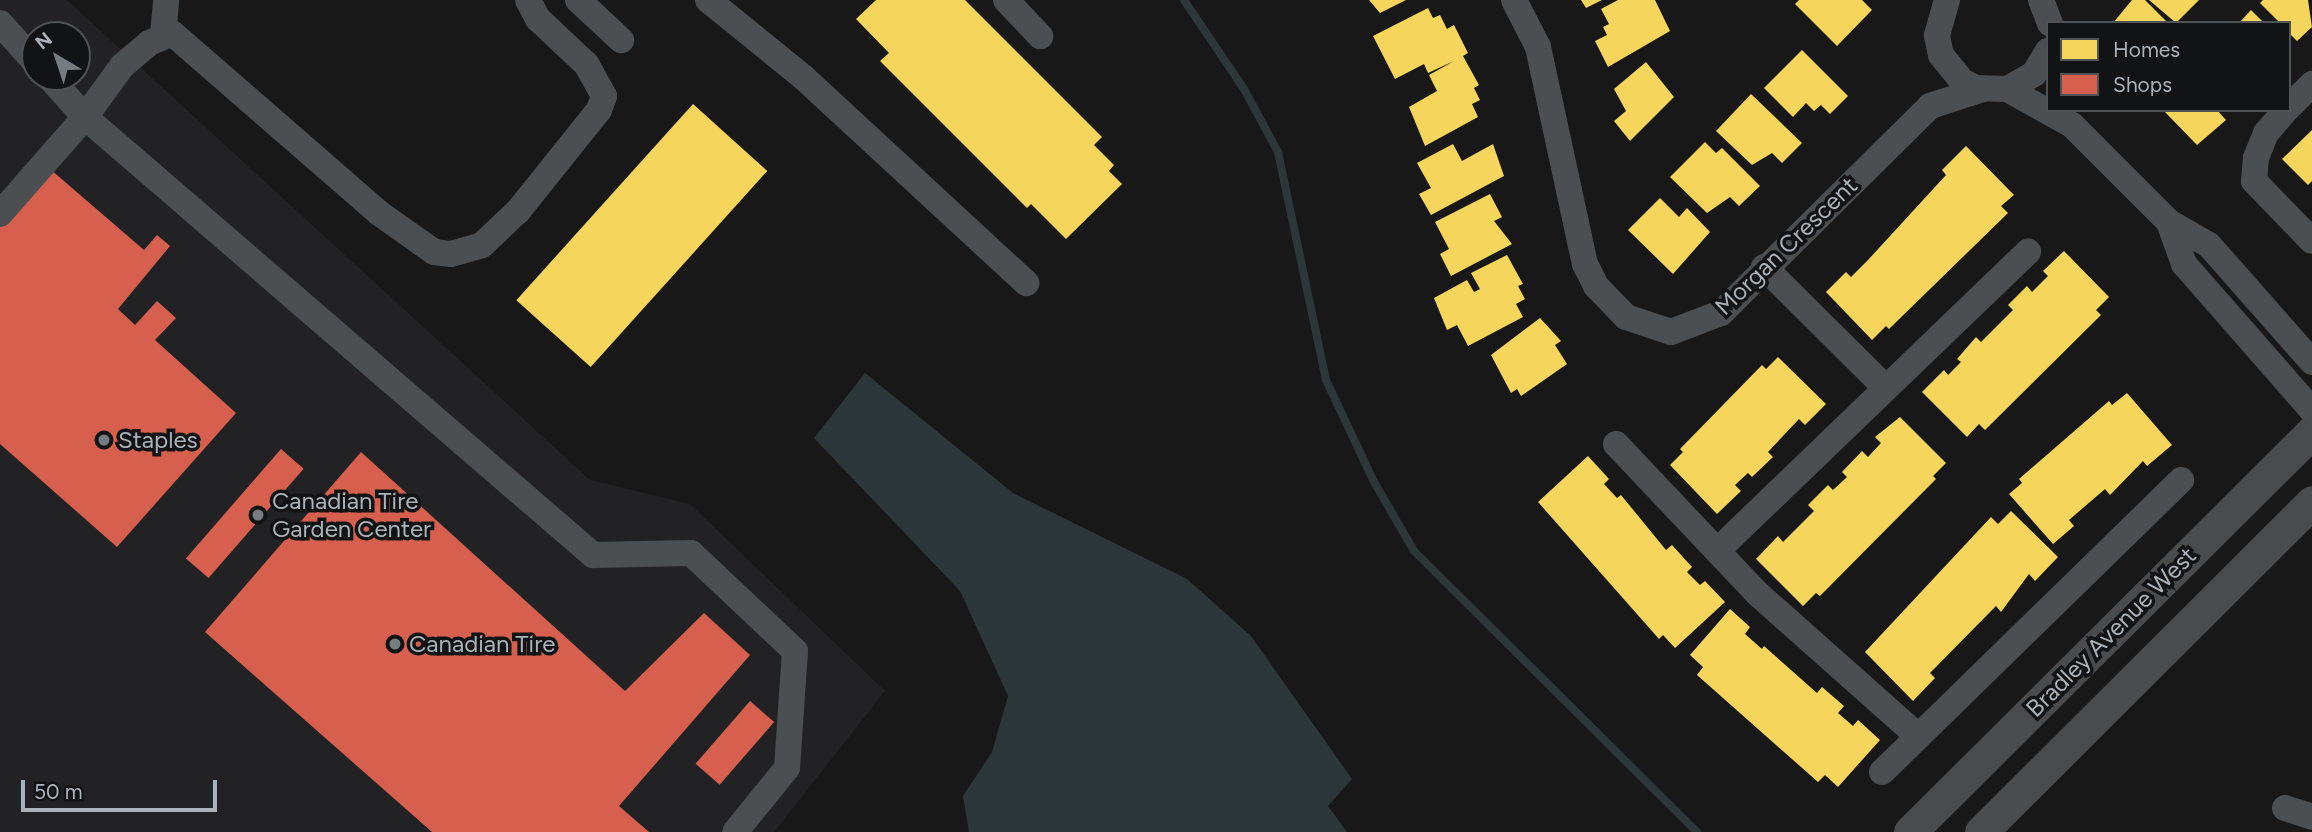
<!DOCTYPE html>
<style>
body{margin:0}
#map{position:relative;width:2312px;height:832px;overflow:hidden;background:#181818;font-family:Figtree,sans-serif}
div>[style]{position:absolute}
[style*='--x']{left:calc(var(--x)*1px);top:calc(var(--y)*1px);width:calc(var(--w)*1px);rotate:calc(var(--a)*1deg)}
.built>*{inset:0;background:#222224}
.water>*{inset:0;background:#2c373a}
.homes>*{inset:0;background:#f6d55c;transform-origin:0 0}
.shops>*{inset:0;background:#d6604d;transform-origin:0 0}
.stream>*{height:8px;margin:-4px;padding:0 4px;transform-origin:4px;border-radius:4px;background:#2c373a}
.minor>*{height:26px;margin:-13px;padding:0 13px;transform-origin:13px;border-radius:13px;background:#4c4f51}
.major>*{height:33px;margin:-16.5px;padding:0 16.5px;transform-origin:16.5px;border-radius:16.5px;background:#4a4b4d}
.dots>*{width:19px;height:19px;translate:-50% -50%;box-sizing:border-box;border:4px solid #121314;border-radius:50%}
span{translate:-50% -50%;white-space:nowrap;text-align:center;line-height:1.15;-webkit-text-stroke:7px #121314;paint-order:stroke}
.street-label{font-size:24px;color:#aab2b9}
.poi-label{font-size:24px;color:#aab2b9}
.left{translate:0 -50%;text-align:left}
.legend{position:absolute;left:2046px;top:21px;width:245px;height:91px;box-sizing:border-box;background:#121314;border:2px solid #4f5356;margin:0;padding:9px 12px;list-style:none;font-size:21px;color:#aab2b9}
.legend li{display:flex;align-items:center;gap:14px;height:35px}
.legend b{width:35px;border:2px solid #4f5356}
.north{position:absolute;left:21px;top:21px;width:70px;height:70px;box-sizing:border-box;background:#121314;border:2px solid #4f5356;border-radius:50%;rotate:321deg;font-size:19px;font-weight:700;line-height:28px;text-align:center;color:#aab2b9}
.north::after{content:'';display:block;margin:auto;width:24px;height:32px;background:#777c81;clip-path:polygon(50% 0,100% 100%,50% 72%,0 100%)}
.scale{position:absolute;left:21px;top:780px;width:196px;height:32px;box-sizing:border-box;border:4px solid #aab2b9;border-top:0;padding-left:9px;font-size:21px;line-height:24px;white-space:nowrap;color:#aab2b9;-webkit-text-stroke:5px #121314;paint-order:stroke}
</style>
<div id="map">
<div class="built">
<div style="clip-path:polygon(evenodd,0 0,67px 0,590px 480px,690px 504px,885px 691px,774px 832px,0 832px,0 0,35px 35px,77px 35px,77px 77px,35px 77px,35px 35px)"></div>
</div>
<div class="water">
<div style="clip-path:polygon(865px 373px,1013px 493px,1187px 579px,1251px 636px,1352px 779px,1328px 806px,1347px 832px,969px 832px,963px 796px,992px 752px,1008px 696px,960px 591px,814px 438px)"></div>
</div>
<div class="homes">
<div style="clip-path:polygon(876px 0,965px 0,1102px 137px,1094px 145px,1114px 165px,1109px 171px,1122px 184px,1066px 239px,1031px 204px,1027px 208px,880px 61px,889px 53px,856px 19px)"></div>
<div style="clip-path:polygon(1369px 0,1406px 0,1380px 13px)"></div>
<div style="clip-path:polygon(1581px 0,1602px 0,1586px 8px)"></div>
<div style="clip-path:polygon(1618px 0,1655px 0,1670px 31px,1608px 67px,1595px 41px,1607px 35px,1603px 27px,1609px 24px,1601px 9px)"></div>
<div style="clip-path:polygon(1799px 0,1862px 0,1872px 10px,1837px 46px,1795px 4px)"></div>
<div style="clip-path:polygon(2132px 0,2145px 0,2168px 23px,2113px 23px)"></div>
<div style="clip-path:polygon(2149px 0,2199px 0,2176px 23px)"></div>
<div style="clip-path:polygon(2263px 0,2308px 0,2312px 27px,2297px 41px,2289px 33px,2289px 23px,2280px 23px,2260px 3px)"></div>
<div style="clip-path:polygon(1428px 8px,1433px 18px,1440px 15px,1447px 29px,1454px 25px,1468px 53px,1463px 56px,1479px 85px,1474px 88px,1480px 100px,1472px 104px,1478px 117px,1425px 146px,1409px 107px,1437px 91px,1429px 75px,1454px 61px,1428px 73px,1424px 64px,1395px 79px,1373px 36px)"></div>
<div style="clip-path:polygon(2251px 10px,2264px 23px,2239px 23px)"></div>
<div style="clip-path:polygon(1802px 50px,1848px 96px,1830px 114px,1821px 105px,1814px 111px,1806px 103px,1793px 117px,1764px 88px)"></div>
<div style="clip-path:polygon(1646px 62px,1674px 97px,1630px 141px,1614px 121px,1626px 111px,1614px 89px)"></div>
<div style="clip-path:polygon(1751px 94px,1802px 143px,1782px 163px,1772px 153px,1752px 165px,1716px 131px)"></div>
<div style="left:693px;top:104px;width:100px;height:264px;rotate:42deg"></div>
<div style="clip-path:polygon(2163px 110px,2217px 110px,2226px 120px,2197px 145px)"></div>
<div style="clip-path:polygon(2312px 130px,2312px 181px,2308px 185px,2282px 159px)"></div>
<div style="clip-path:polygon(1705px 142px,1716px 153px,1722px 148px,1760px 186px,1739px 206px,1730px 197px,1707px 213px,1670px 177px)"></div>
<div style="clip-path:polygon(1453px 144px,1462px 161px,1493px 144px,1504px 176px,1431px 215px,1419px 194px,1431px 188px,1417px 163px)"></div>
<div style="clip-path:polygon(1966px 146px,2014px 195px,2001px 206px,2008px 213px,1889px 329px,1886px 326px,1872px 340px,1826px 292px,1846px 272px,1851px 277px,1868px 260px,1946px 175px,1942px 170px)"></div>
<div style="clip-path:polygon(1490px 194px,1502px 217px,1494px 221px,1512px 244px,1451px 276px,1440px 254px,1449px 249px,1435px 222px)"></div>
<div style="clip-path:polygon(1660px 198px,1679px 217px,1687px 208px,1710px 232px,1673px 274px,1628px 230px)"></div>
<div style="clip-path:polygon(2064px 251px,2109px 297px,2096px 310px,2101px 315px,1985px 430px,1979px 424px,1967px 437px,1922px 392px,1944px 370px,1948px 375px,1961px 362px,1957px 359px,1976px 337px,1981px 342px,2013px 310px,2008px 305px,2027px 286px,2032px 292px,2048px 276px,2043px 271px)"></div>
<div style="clip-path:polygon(1507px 255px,1523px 284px,1518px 286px,1525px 299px,1516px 304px,1523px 317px,1468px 346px,1457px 325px,1447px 330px,1434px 298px,1467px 280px,1474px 292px,1480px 289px,1471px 273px)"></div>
<div style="clip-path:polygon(1540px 318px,1561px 341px,1555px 345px,1567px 364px,1521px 396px,1517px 389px,1511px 393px,1491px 355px)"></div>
<div style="clip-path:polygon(1778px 357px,1826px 404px,1805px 425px,1799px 419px,1768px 452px,1773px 457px,1752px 477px,1748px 473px,1735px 485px,1741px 491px,1717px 514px,1670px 465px,1683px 452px,1680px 449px,1762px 365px,1766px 369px)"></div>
<div style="clip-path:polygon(2127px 393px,2172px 445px,2147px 466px,2143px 461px,2110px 495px,2105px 489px,2069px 520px,2074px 526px,2053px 544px,2009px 494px,2022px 483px,2019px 479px,2109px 401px,2112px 405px)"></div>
<div style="clip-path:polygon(1900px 417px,1946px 463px,1933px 476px,1936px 479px,1820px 596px,1816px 593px,1803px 606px,1756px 559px,1778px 536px,1783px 542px,1814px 511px,1808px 505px,1828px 485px,1833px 490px,1847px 477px,1842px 472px,1862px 451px,1868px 457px,1881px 443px,1875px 437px)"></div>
<div style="clip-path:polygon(1588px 456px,1609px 479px,1604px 484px,1617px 498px,1621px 495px,1666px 550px,1672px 545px,1692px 567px,1687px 572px,1700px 585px,1705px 581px,1725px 602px,1675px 648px,1663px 635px,1659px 639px,1538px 502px)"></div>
<div style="clip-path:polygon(2011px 511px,2058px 557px,2035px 581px,2029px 574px,2001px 612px,1996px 606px,1930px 673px,1935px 678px,1913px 701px,1865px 652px,1991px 517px,1998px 524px)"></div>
<div style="clip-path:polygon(1730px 609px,1750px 627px,1745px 634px,1762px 649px,1764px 646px,1817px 693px,1822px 687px,1844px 706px,1838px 713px,1853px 726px,1858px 720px,1880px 740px,1838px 787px,1825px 775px,1818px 782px,1697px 675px,1703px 667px,1690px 655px)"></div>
</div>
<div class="shops">
<div style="clip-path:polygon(50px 169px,144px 250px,157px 235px,170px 246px,118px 309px,135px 325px,157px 301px,176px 318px,155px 340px,236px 413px,117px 547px,0 444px,0 225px)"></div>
<div style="left:281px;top:449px;width:30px;height:145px;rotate:41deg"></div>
<div style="clip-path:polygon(361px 452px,625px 691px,704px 613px,750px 655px,619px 806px,649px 832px,432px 832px,205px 632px)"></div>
<div style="left:750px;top:701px;width:32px;height:83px;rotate:41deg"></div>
</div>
<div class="stream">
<div style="--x:1184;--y:0;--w:107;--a:56"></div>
<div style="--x:1244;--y:89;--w:72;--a:61.6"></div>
<div style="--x:1278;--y:152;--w:233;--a:78.1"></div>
<div style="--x:1326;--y:380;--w:110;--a:64.8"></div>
<div style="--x:1373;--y:480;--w:82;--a:60"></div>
<div style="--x:1414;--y:551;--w:399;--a:44.8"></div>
</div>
<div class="minor">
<div style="--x:578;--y:0;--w:59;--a:42.9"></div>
<div style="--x:708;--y:0;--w:122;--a:39"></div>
<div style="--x:803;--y:77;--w:304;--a:42.7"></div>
<div style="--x:1006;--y:0;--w:50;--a:46.6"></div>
<div style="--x:1514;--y:0;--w:53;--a:62.9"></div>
<div style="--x:1538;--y:47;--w:222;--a:77.8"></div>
<div style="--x:1585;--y:264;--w:25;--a:63"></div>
<div style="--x:1596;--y:286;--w:43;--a:45.9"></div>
<div style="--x:1626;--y:317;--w:47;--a:18.4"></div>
<div style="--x:1671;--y:332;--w:53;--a:-20.8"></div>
<div style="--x:1721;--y:313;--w:294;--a:-44.7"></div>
<div style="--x:1930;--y:106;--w:56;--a:-17.8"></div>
<div style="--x:1947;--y:0;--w:37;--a:106"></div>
<div style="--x:1937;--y:36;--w:19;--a:78"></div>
<div style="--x:1941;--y:55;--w:33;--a:51"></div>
<div style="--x:1962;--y:81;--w:16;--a:27"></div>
<div style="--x:1976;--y:88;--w:31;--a:2"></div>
<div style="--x:2007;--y:89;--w:31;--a:-29"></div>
<div style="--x:2034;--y:74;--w:27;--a:-59"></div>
<div style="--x:2041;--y:0;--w:25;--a:69"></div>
<div style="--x:0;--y:23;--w:52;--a:48.1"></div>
<div style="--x:163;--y:36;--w:36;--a:-85"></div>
<div style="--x:49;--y:77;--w:54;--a:48"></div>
<div style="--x:85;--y:117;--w:63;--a:-54"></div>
<div style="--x:122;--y:66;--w:35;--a:-40"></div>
<div style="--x:149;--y:43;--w:25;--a:-23"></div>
<div style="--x:172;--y:33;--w:274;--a:41"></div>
<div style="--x:379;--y:213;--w:67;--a:35.3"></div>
<div style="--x:434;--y:252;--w:17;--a:7"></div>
<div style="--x:451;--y:254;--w:32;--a:-16"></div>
<div style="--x:482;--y:245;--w:50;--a:-43.4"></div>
<div style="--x:518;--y:211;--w:129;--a:-51.3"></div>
<div style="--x:599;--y:110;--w:15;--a:-70"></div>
<div style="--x:604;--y:96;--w:37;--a:-119"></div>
<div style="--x:586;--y:64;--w:66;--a:-136.8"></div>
<div style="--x:538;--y:19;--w:21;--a:-118"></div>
<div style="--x:2007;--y:89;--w:74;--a:29"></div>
<div style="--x:2072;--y:125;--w:137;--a:45"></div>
<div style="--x:2169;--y:222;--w:46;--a:29.9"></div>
<div style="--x:2209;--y:245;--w:156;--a:48.6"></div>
<div style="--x:2289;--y:107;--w:33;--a:-45"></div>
<div style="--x:2286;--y:110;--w:30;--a:131"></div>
<div style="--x:2266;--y:133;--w:27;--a:112"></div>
<div style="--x:2256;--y:158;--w:23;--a:95"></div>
<div style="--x:2254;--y:181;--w:83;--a:46"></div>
<div style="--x:0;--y:214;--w:129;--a:-48.8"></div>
<div style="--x:85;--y:117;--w:671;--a:40.77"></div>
<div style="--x:593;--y:555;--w:98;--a:-1.2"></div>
<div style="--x:691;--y:553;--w:143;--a:43.3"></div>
<div style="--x:795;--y:651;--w:117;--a:93.9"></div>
<div style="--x:787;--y:768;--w:82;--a:129.1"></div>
<div style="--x:2169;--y:222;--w:45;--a:70.3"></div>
<div style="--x:2184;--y:264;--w:194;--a:48.8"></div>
<div style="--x:1764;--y:267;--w:172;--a:44.8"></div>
<div style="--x:1616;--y:444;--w:207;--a:46.6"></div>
<div style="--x:1758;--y:594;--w:213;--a:41.6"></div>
<div style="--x:1719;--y:549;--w:429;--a:-43.9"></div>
<div style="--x:1882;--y:772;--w:418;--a:-44.3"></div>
<div style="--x:2285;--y:808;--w:28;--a:18"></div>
</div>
<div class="major">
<div style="--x:1910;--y:832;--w:567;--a:-44.86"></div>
<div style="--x:1981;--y:832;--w:467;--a:-44.9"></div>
</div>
<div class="dots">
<div style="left:104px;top:440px;background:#777c81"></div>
<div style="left:258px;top:515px;background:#777c81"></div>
<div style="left:395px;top:644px;background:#777c81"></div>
</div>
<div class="street-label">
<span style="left:1786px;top:246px;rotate:-44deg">Morgan Crescent</span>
<span style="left:2111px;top:632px;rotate:-45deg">Bradley Avenue West</span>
</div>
<div class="poi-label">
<span class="left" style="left:118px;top:440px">Staples</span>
<span class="left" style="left:272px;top:515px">Canadian Tire<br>Garden Center</span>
<span class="left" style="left:409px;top:644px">Canadian Tire</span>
</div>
<ul class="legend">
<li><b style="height:19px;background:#f6d55c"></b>Homes</li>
<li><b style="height:19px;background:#d6604d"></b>Shops</li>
</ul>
<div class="north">N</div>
<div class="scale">50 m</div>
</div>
